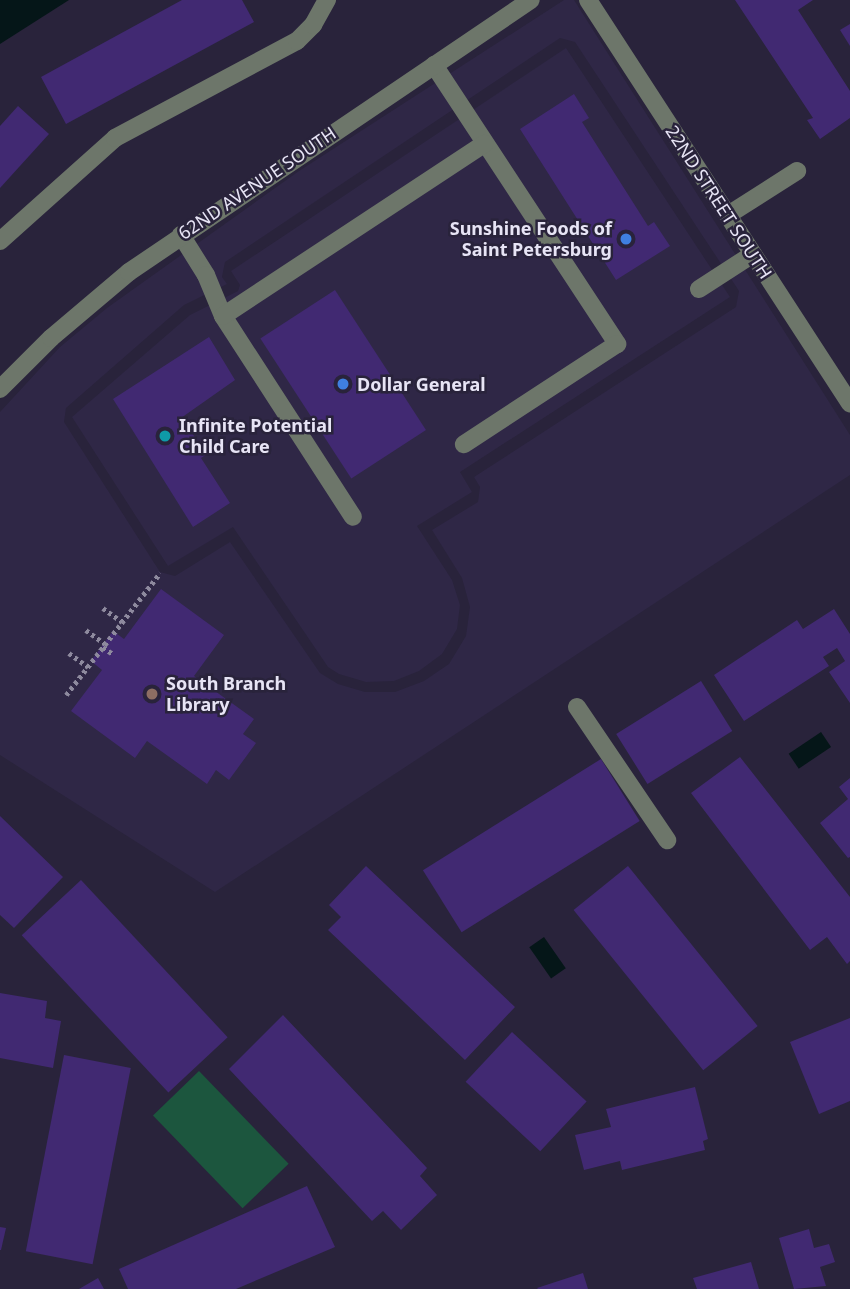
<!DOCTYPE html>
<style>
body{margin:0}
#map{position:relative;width:850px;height:1289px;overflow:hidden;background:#29233b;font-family:"Noto Sans",sans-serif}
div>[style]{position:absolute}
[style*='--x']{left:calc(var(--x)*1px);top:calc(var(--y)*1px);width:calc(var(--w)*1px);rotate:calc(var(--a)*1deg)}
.built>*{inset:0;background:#2f2746}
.green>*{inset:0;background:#1c563e;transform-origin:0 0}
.water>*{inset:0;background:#051618;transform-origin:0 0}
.building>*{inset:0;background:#412972;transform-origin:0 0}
.path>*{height:4.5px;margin-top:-2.25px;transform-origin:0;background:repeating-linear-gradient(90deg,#8e8a9e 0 3.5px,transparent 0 7px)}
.minor>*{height:18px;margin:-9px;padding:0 9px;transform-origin:9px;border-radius:9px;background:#6d766a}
.dots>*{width:19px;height:19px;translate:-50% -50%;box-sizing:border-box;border:4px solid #29233b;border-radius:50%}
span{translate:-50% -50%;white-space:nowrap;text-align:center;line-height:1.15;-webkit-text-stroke:5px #29233b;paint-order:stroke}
.street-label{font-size:18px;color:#e7e4f5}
.poi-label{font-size:18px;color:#e7e4f5;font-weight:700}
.right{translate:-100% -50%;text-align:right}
.left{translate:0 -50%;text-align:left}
</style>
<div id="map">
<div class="built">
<div style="clip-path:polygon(evenodd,564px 0,574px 0,850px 435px,850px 475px,215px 892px,0 755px,0 412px,60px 347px,107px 308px,299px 171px,564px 0,560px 38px,575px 42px,739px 291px,736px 307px,474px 477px,480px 487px,478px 502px,432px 530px,462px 578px,470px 607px,466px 636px,449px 664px,424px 681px,395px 692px,365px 692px,338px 684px,320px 673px,230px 542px,175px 576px,160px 572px,64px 422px,66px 408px,184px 305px,227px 284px,222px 277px,225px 262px,560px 38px)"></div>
<div style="clip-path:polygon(566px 48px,730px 297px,460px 472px,472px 492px,417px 526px,452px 580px,460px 605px,457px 629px,442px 654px,419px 671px,394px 681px,366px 682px,339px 674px,328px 667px,233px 527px,168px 566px,72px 417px,190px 315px,238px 291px,240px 285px,231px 271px)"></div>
</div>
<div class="green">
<div style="left:199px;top:1071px;width:129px;height:64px;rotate:46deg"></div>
</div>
<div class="water">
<div style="clip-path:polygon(0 0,69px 0,0 44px)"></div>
<div style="left:821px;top:732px;width:18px;height:39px;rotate:56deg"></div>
<div style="left:544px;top:937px;width:38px;height:18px;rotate:55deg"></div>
</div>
<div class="building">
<div style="clip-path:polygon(182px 0,242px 0,254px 22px,66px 124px,41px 77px)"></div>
<div style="clip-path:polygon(735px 0,813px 0,798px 10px,850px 91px,850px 118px,820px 139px,807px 120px,813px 118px)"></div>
<div style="clip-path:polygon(850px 24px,850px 46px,840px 30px)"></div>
<div style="clip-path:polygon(574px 94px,589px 118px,582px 122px,648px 226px,654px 222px,670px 246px,616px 280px,520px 129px)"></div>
<div style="clip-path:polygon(18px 106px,49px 134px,0 188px,0 126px)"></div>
<div style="left:335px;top:290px;width:167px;height:89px;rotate:57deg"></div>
<div style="clip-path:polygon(209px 337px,235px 380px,181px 418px,207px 454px,201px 458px,230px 503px,193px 527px,113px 399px)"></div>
<div style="clip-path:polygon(161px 589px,224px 635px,194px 676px,254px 719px,243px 734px,256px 743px,229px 780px,216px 770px,207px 784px,147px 741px,135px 758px,71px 711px,102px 670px,91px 661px,113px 631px,124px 639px)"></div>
<div style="clip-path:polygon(834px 609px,850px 634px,850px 703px,829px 672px,845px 661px,837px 648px,823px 657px,829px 666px,744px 721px,714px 675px,797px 620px,803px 629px)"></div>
<div style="left:701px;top:681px;width:59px;height:100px;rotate:58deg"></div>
<div style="clip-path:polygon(740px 757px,850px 897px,850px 961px,847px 964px,827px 937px,810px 950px,691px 793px)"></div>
<div style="left:601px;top:759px;width:73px;height:210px;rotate:58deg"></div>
<div style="clip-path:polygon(850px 778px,850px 857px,848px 858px,820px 823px,848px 799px,839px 787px)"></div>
<div style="clip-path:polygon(0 816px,63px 877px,14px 928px,0 915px)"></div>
<div style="clip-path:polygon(366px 866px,515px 1007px,465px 1060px,328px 930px,341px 917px,329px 905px)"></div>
<div style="left:628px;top:866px;width:206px;height:70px;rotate:51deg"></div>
<div style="left:81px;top:880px;width:215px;height:81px;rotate:47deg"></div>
<div style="clip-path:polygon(0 993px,47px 1001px,45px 1018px,61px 1021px,53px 1068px,0 1058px)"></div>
<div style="clip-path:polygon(283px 1015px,427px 1168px,420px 1176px,437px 1195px,401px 1230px,383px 1211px,372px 1221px,229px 1069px)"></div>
<div style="clip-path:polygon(850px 1018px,850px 1101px,819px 1114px,790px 1042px)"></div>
<div style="left:512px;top:1032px;width:102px;height:68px;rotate:43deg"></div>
<div style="left:64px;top:1055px;width:68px;height:200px;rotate:11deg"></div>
<div style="clip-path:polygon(695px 1087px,708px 1139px,703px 1141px,705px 1150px,622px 1170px,620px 1161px,584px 1170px,575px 1135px,611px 1127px,606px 1109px)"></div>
<div style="clip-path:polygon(307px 1186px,335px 1247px,236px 1289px,128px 1289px,119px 1269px)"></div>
<div style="clip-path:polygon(0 1227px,6px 1228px,1px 1250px,0 1250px)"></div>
<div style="clip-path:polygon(809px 1229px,814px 1248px,829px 1244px,835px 1262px,820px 1267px,826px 1286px,794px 1289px,779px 1238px)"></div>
<div style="clip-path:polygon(751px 1262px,759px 1289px,697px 1289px,693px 1278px)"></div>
<div style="clip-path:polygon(583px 1273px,588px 1289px,538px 1289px,537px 1288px)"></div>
<div style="clip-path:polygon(98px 1278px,104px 1289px,79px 1289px)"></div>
</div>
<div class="path">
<div style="--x:103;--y:608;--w:24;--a:36"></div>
<div style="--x:86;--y:630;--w:24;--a:36"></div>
<div style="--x:103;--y:647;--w:12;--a:35"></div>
<div style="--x:69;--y:653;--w:24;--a:36"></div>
<div style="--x:66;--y:695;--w:154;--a:-52.4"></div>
</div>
<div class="minor">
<div style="--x:588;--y:0;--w:481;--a:57"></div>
<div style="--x:434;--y:65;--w:334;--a:56.7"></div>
<div style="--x:617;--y:344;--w:183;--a:146.8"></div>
<div style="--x:728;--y:215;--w:82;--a:-32.5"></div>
<div style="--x:181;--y:235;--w:47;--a:58"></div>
<div style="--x:206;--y:275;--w:44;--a:67.5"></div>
<div style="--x:223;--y:316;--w:239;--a:57.1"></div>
<div style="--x:0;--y:241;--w:154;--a:-41.8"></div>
<div style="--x:115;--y:138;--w:206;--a:-28.1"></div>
<div style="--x:297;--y:41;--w:23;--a:-45"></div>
<div style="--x:313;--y:25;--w:29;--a:-61"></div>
<div style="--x:699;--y:289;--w:64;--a:-32.9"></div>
<div style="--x:223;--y:316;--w:313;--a:-33.4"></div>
<div style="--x:0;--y:389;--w:72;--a:-45"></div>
<div style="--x:51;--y:338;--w:102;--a:-40.2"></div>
<div style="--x:129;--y:272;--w:485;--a:-34.1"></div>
<div style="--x:577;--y:707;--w:161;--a:55.9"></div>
</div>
<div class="dots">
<div style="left:626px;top:239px;background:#3f7fe0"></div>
<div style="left:343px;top:384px;background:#3f7fe0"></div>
<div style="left:165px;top:436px;background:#0f9aa8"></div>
<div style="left:152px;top:694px;background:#8d6e63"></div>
</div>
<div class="street-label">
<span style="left:257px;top:183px;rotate:-34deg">62ND AVENUE SOUTH</span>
<span style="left:719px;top:202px;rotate:57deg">22ND STREET SOUTH</span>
</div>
<div class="poi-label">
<span class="right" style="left:612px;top:239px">Sunshine Foods of<br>Saint Petersburg</span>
<span class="left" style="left:357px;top:384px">Dollar General</span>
<span class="left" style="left:179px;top:436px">Infinite Potential<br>Child Care</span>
<span class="left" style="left:166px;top:694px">South Branch<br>Library</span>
</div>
</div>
